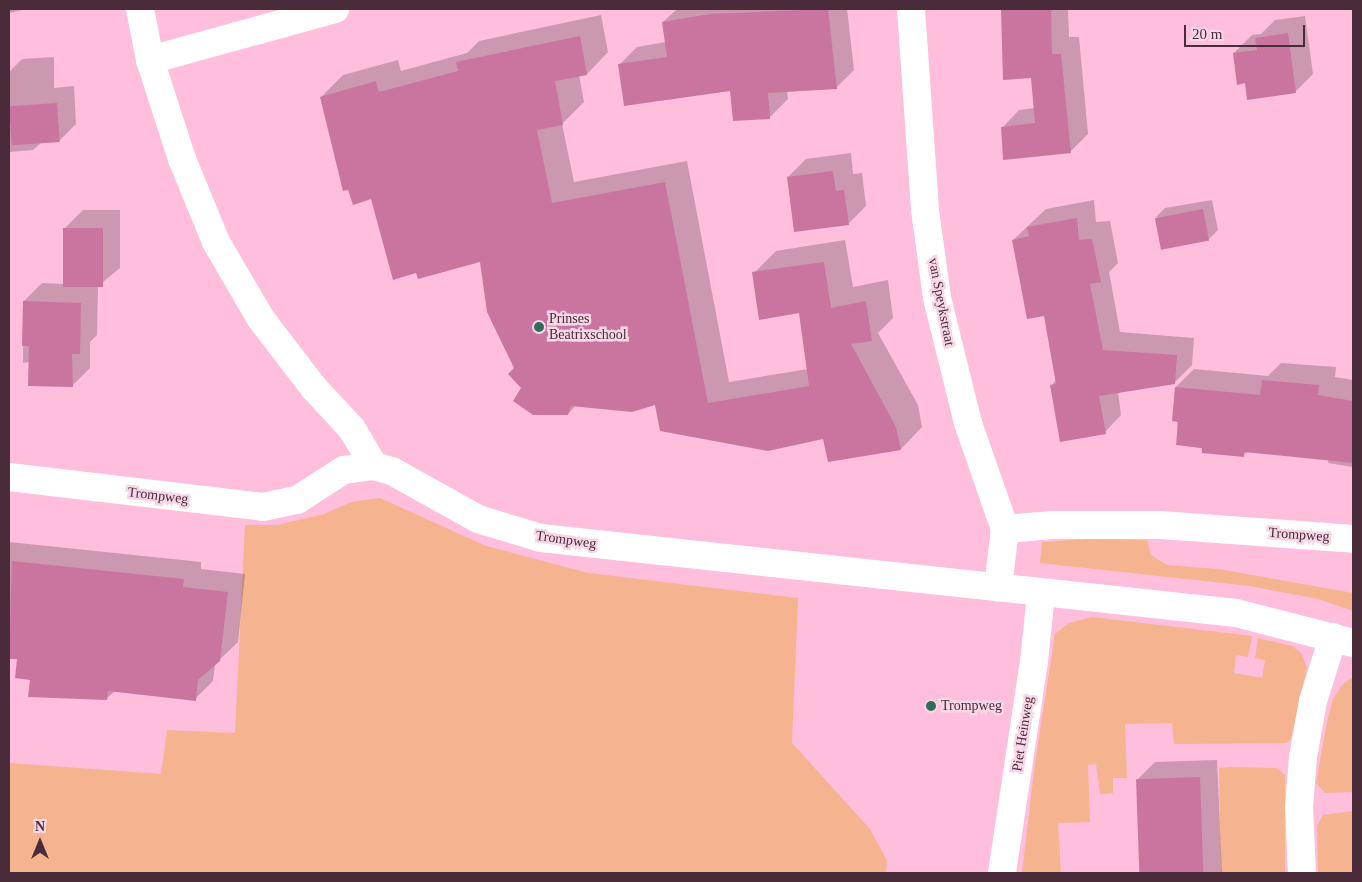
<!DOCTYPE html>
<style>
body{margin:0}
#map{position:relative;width:1362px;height:882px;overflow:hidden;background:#febedc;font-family:"Times New Roman",serif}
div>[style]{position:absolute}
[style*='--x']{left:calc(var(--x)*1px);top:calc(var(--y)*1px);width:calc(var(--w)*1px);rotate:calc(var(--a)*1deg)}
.green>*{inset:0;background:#f6b38f}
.shadow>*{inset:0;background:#0003}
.building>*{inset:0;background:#ca75a0;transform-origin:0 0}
.street>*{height:28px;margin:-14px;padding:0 14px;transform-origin:14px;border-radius:14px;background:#fff}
.dots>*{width:14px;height:14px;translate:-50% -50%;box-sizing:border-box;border:2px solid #f7d6e5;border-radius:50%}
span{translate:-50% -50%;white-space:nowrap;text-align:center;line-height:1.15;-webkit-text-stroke:5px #f7d6e5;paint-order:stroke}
.street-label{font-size:14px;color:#4a2b3a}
.poi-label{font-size:14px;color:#4a2b3a}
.left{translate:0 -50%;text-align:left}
.frame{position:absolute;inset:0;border:10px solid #4a2b3a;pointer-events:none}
.north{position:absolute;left:15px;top:817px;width:50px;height:50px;-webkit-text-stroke:4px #f7d6e5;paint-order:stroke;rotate:0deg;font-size:14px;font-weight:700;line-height:20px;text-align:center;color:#4a2b3a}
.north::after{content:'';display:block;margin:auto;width:18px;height:22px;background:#4a2b3a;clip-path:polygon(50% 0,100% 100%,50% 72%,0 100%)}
.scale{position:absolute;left:1184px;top:25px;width:121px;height:22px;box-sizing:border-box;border:2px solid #4a2b3a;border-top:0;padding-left:6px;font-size:15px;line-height:18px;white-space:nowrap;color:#4a2b3a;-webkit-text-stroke:4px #f7d6e5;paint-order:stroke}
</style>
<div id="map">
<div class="green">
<div style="clip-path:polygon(380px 498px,486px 546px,588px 573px,798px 598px,792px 743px,870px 829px,887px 861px,886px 873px,9px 873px,9px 763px,161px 774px,167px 730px,235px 733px,245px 525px,278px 525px,324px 514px,351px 502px)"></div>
<div style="clip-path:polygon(1089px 539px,1147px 540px,1151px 555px,1167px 565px,1218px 569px,1353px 593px,1353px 611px,1318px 599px,1250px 586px,1040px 563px,1042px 542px)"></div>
<div style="clip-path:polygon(1092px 617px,1252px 636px,1248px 657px,1236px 655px,1234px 673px,1262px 678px,1265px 660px,1255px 658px,1258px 638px,1292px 646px,1301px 653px,1307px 668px,1291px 739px,1286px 743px,1174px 744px,1172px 723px,1125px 724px,1127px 778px,1113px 778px,1113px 793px,1100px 794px,1096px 764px,1088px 765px,1090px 822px,1058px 823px,1061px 873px,1022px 873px,1035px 763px,1055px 634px,1069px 623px)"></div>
<div style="clip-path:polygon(1353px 677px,1353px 792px,1325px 793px,1316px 783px,1327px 722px,1333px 699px,1343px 684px)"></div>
<div style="clip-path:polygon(1232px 767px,1276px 768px,1285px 775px,1285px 873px,1221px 873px,1219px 768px)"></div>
<div style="clip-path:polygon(1353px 811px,1353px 873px,1318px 873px,1317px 826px,1323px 815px)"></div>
</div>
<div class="shadow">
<div style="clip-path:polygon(9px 9px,27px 9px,9px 13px)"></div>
<div style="clip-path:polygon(677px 9px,847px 9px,854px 70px,836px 88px,787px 91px,788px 99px,770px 117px,731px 89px,619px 65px,637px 47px,666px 42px,663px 22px)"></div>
<div style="clip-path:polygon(1003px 9px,1068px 9px,1069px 37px,1079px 37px,1088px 134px,1070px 152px,1002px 128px,1019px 110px,1035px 108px,1032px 77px,1004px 78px)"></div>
<div style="clip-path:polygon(601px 15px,608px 52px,587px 74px,579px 75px,584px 102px,562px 124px,574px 182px,687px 161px,729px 382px,808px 369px,800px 312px,754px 273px,776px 251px,845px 240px,853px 287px,888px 280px,893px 318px,878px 333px,918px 405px,922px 427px,901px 449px,824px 438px,656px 403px,576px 405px,568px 414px,523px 388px,481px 261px,372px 198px,321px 97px,343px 75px,398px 60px,401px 71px,467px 53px,479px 41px)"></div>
<div style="clip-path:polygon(1305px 16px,1313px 74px,1295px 92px,1246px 82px,1234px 53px,1252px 35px,1261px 34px,1275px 20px)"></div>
<div style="clip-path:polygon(54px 57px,54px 88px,74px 86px,76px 124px,59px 141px,42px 142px,33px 150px,9px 152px,9px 72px,22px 59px)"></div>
<div style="clip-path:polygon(851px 153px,853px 174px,862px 173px,866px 206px,848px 224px,788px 177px,806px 159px)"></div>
<div style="clip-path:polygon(1094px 200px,1096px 222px,1110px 221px,1118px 263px,1109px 272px,1120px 332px,1194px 338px,1192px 365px,1174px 383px,1118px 392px,1121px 415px,1103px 434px,1051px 386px,1056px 380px,1045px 314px,1013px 240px,1046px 209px)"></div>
<div style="clip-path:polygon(1212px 200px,1218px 230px,1209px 239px,1156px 217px,1165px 208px)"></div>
<div style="clip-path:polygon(83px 210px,120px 210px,120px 268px,98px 286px,97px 335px,90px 342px,90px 368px,72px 386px,30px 362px,23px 363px,24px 301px,42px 283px,64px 284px,65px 228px)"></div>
<div style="clip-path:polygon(1281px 363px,1336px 367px,1335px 377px,1353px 380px,1353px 467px,1328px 463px,1329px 459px,1248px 451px,1243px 456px,1178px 444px,1176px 387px,1194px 369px,1268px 376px)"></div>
<div style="clip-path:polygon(9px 542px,201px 562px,201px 569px,245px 574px,238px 642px,215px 664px,213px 681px,195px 699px,115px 691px,106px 699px,31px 679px,18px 659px,9px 658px)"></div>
<div style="clip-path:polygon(1217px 760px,1222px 873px,1141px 873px,1137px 780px,1155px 762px)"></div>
</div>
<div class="building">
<div style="clip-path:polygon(828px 9px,837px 89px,768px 93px,770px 119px,733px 121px,730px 91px,624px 106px,618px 64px,667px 57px,662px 22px,710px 14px)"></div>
<div style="clip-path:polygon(1001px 9px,1051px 9px,1052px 54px,1061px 54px,1071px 153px,1003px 160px,1001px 127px,1035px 123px,1031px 78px,1003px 80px)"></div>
<div style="clip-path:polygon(1288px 33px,1296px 93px,1247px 100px,1245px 83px,1237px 85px,1233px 53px,1257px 50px,1255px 38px)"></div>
<div style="clip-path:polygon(580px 36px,587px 75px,555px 81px,563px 125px,537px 130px,552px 203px,665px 182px,708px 403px,809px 386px,799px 313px,759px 320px,752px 272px,824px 262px,831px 308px,866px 301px,872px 341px,851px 344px,896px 427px,901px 450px,828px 462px,823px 439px,768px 451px,660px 431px,655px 405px,632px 412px,571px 406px,568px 415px,533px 415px,513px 401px,521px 388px,508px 374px,514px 368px,487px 312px,480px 262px,418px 279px,416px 273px,393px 280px,371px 199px,353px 205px,348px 190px,343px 191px,320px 97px,376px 81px,379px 92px,458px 71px,456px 62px)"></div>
<div style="left:57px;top:103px;width:39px;height:48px;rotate:86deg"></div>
<div style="clip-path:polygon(833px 171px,836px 191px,844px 190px,849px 225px,794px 232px,787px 177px)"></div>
<div style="left:1203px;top:209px;width:32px;height:49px;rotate:79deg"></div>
<div style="clip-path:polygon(1077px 218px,1079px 240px,1092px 239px,1101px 282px,1090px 284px,1103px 350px,1177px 355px,1175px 384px,1099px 396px,1106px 434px,1060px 442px,1050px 385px,1056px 384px,1044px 316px,1027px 319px,1012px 240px,1029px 236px,1027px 227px)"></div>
<div style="left:63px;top:228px;width:40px;height:59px"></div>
<div style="clip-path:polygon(23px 301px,81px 303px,80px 354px,72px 354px,73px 387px,28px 386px,29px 346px,22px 346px)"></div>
<div style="clip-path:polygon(1262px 380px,1319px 385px,1318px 395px,1353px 401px,1353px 463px,1244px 452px,1244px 457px,1202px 453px,1202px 448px,1176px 445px,1178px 422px,1172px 421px,1175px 387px,1260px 395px)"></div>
<div style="clip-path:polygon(12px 561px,184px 579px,183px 587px,228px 592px,220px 661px,198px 680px,196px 701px,108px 691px,107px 700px,28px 697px,30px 680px,15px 678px,17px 659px,9px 659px)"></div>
<div style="left:1200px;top:777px;width:96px;height:64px;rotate:88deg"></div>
</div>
<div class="street">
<div style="--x:140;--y:9;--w:52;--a:78.9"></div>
<div style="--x:150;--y:60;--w:104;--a:72.1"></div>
<div style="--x:182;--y:159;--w:90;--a:67.7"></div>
<div style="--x:216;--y:242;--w:89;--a:59.7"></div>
<div style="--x:261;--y:319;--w:87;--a:52.5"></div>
<div style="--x:314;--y:388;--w:56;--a:47.2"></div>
<div style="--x:352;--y:429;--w:43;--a:59.3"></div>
<div style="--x:911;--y:9;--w:201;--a:86"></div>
<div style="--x:925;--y:210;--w:89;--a:82.2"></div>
<div style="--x:937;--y:298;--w:129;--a:76.1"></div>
<div style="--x:968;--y:423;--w:112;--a:70.8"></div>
<div style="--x:1005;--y:529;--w:59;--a:96.8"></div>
<div style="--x:150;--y:60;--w:192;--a:-15.4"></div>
<div style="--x:9;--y:477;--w:256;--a:6.7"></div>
<div style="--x:263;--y:507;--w:35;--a:-12"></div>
<div style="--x:297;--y:500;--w:56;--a:-32.6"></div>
<div style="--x:344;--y:470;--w:30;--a:-8"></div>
<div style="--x:374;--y:466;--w:19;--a:16"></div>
<div style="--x:392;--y:471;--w:98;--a:29.2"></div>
<div style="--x:478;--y:519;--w:66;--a:16.8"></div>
<div style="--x:541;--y:538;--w:699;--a:6.16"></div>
<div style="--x:1236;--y:613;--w:121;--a:14.4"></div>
<div style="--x:1005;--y:529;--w:48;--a:-4.8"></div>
<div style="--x:1053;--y:525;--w:107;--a:0"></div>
<div style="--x:1160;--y:525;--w:194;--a:4.1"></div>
<div style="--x:1002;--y:873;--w:214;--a:-81.4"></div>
<div style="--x:1034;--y:661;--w:67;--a:-84"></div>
<div style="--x:1302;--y:873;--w:66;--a:-92.6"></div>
<div style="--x:1299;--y:807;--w:50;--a:-85.4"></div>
<div style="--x:1303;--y:757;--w:57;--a:-79.9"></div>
<div style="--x:1313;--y:701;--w:67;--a:-72.6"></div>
</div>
<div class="dots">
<div style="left:539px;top:327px;background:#2f6d59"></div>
<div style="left:931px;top:706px;background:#2f6d59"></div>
</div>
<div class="street-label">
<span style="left:941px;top:302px;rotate:79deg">van Speykstraat</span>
<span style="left:158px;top:496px;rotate:7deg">Trompweg</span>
<span style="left:1299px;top:535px;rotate:4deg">Trompweg</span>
<span style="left:566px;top:540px;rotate:8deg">Trompweg</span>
<span style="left:1023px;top:734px;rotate:-81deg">Piet Heinweg</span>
</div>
<div class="poi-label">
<span class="left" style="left:549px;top:327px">Prinses<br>Beatrixschool</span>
<span class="left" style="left:941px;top:706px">Trompweg</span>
</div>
<div class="frame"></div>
<div class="north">N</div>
<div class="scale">20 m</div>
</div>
